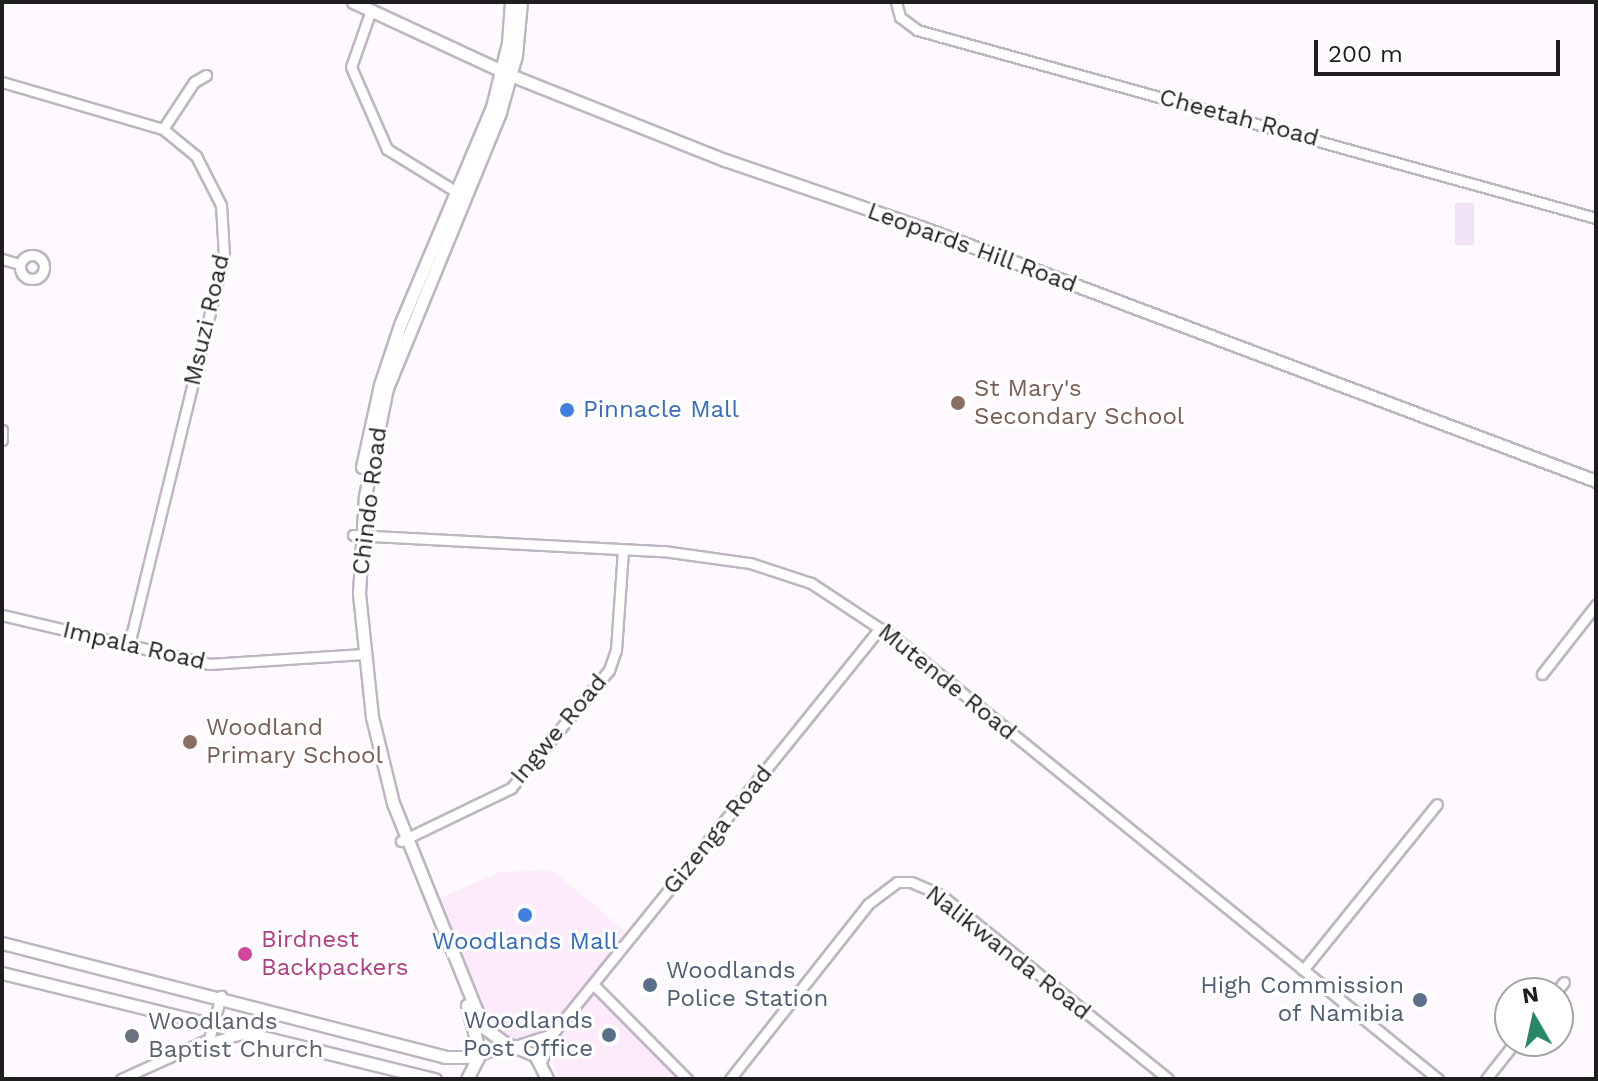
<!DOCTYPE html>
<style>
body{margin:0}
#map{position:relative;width:1598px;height:1081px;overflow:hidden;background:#fdf9fe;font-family:"Work Sans",sans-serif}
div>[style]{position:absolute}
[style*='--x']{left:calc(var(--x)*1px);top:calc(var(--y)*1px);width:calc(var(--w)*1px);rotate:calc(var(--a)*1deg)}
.commercial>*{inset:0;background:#fdeafa}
.green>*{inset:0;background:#f0e1f5;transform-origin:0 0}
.roads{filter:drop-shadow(2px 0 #bfb5c2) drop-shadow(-2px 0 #bfb5c2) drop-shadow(0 2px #bfb5c2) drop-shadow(0 -2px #bfb5c2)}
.minor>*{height:9px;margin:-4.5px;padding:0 4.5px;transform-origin:4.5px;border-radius:4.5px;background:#fff}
.minor>.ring{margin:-4.5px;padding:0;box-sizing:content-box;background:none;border:9px solid #fff;border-radius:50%}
.major>*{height:11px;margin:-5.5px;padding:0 5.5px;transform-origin:5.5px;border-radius:5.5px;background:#fff}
.dots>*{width:22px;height:22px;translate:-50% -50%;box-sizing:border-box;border:4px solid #fff;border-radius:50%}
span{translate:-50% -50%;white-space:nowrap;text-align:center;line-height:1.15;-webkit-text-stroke:6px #fff;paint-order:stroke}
.street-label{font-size:24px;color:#201d21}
.education-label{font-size:24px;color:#785e54}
.left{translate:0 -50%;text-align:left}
.shop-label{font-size:24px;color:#366cbe}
.hotel-label{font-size:24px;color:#b23c85}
.service-label{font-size:24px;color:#4e5e75}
.right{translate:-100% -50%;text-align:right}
.worship-label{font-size:24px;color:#5b616d}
.frame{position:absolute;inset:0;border:4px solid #201d21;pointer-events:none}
.north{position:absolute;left:1494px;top:977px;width:80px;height:80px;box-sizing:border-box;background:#fff;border:2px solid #a6a5a6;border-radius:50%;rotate:351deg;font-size:22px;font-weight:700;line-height:32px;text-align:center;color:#201d21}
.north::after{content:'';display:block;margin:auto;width:28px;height:36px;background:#278963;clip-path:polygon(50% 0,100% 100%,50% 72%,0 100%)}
.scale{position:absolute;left:1314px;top:40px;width:246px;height:36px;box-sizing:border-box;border:4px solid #201d21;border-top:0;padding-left:10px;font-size:24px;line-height:28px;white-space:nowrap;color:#201d21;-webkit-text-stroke:6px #fff;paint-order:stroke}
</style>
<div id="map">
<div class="commercial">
<div style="clip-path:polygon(552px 870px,628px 934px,547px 1030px,518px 1040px,505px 1039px,483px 1027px,431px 902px,500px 872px)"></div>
<div style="clip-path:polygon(593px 997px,696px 1079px,557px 1079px,550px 1048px,554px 1037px)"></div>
</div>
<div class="green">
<div style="left:1455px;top:203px;width:19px;height:42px"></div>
</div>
<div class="roads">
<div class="minor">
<div style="--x:896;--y:2;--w:16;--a:75"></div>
<div style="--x:900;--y:17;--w:21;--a:37"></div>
<div style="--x:917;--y:30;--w:705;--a:15.48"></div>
<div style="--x:371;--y:10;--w:60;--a:109.3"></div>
<div style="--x:351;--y:67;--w:90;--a:66.3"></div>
<div style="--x:387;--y:149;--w:86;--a:31.7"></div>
<div style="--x:2;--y:82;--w:168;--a:16.3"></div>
<div style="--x:163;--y:129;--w:43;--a:39.3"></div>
<div style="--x:196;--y:156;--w:55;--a:63"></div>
<div style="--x:221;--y:205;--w:50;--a:86.6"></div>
<div style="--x:224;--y:255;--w:402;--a:103.7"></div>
<div style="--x:163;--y:129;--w:56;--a:-56.6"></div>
<div style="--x:194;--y:82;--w:14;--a:-30"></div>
<div class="ring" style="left:20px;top:255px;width:15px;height:15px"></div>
<div style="--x:2;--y:259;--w:19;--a:16"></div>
<div style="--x:2;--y:430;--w:10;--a:90"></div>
<div style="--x:353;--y:535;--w:310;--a:3"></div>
<div style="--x:663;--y:551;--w:88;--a:7.9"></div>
<div style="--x:750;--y:563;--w:64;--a:18.2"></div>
<div style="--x:811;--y:583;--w:103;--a:33.5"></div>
<div style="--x:897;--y:640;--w:697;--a:39.06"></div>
<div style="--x:2;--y:615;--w:213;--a:13.3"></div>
<div style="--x:209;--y:664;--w:155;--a:-3.7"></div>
<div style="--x:1542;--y:674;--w:88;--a:-52"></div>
<div style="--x:401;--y:841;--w:122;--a:-25.7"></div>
<div style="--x:511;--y:788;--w:153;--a:-50.3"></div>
<div style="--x:609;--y:670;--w:21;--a:-71"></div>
<div style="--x:616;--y:650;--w:99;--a:-86"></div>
<div style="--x:1303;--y:970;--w:213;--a:-51.1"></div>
<div style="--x:593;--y:984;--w:134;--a:45.3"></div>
<div style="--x:1555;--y:993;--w:14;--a:-51"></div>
<div style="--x:206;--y:1043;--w:37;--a:-14"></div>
<div style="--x:518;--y:1045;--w:35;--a:-18"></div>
<div style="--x:541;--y:1062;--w:33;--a:-67"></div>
<div style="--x:554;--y:1032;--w:519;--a:-51.1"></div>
<div style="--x:121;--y:1079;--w:97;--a:-24.4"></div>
<div style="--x:209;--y:1039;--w:45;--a:-74.4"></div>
<div style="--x:730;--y:1079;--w:223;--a:-51.7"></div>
<div style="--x:868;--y:904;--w:36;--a:-37"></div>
<div style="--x:897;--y:882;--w:14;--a:0"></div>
<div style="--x:911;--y:882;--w:33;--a:23"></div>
<div style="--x:941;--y:895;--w:292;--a:39"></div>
<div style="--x:1486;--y:1079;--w:48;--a:-51.7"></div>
</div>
<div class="major">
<div style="--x:353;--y:2;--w:173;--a:24.9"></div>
<div style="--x:510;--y:75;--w:231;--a:21.6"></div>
<div style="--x:725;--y:160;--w:207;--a:18.9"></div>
<div style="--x:921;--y:227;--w:721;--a:20.62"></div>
<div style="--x:362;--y:467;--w:84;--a:-77.6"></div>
<div style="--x:380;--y:385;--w:63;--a:-71.6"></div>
<div style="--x:400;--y:325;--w:237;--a:-67.1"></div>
<div style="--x:492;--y:107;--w:66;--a:-76"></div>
<div style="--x:508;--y:43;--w:41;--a:-85.8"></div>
<div style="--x:2;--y:943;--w:457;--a:14.4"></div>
<div style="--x:445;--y:1057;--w:32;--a:0"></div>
<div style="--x:2;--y:973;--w:446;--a:13.8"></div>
<div style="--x:467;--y:1005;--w:51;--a:75.1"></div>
<div style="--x:505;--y:1043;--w:24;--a:-144"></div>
<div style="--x:486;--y:1029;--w:25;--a:-117"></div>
<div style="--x:475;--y:1007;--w:220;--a:-111.9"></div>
<div style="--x:393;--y:803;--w:89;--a:-103.7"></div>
<div style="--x:372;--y:717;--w:125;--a:-96"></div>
<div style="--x:359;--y:593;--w:97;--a:-86.5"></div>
<div style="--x:365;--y:496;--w:110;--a:-78.5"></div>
<div style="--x:387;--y:388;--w:298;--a:-67.7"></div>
<div style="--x:500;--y:112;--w:59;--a:-74.3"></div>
<div style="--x:516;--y:55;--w:53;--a:-84.6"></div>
<div style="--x:467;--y:1079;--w:28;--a:-63"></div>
<div style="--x:480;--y:1054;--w:27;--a:-24"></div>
<div style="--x:505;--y:1043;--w:32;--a:22"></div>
<div style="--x:535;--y:1055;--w:27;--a:63"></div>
</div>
</div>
<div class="dots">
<div style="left:958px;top:403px;background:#8d6e63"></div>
<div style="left:567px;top:410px;background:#3f7fe0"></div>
<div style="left:190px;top:742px;background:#8d6e63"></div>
<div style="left:525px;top:915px;background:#3f7fe0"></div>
<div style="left:245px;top:954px;background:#d1479c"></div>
<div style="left:650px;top:985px;background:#5c6f8a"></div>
<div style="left:1420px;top:1000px;background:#5c6f8a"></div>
<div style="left:609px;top:1035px;background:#5c6f8a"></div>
<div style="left:132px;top:1036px;background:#6b7280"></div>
</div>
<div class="street-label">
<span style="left:1239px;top:118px;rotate:15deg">Cheetah Road</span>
<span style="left:972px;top:248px;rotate:20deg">Leopards Hill Road</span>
<span style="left:207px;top:320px;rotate:-77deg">Msuzi Road</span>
<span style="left:370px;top:501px;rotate:-83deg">Chindo Road</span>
<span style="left:134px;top:646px;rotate:13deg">Impala Road</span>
<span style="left:947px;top:682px;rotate:39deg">Mutende Road</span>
<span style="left:559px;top:729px;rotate:-50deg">Ingwe Road</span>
<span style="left:718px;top:830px;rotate:-51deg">Gizenga Road</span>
<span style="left:1008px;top:953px;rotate:38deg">Nalikwanda Road</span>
</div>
<div class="education-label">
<span class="left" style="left:974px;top:403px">St Mary's<br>Secondary School</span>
<span class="left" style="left:206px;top:742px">Woodland<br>Primary School</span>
</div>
<div class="shop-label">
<span class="left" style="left:583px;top:410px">Pinnacle Mall</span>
<span style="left:525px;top:942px">Woodlands Mall</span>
</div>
<div class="hotel-label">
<span class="left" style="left:261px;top:954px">Birdnest<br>Backpackers</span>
</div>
<div class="service-label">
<span class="left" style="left:666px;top:985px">Woodlands<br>Police Station</span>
<span class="right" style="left:1404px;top:1000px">High Commission<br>of Namibia</span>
<span class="right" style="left:593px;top:1035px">Woodlands<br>Post Office</span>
</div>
<div class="worship-label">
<span class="left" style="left:148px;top:1036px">Woodlands<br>Baptist Church</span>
</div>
<div class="frame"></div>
<div class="north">N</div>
<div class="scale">200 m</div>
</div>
